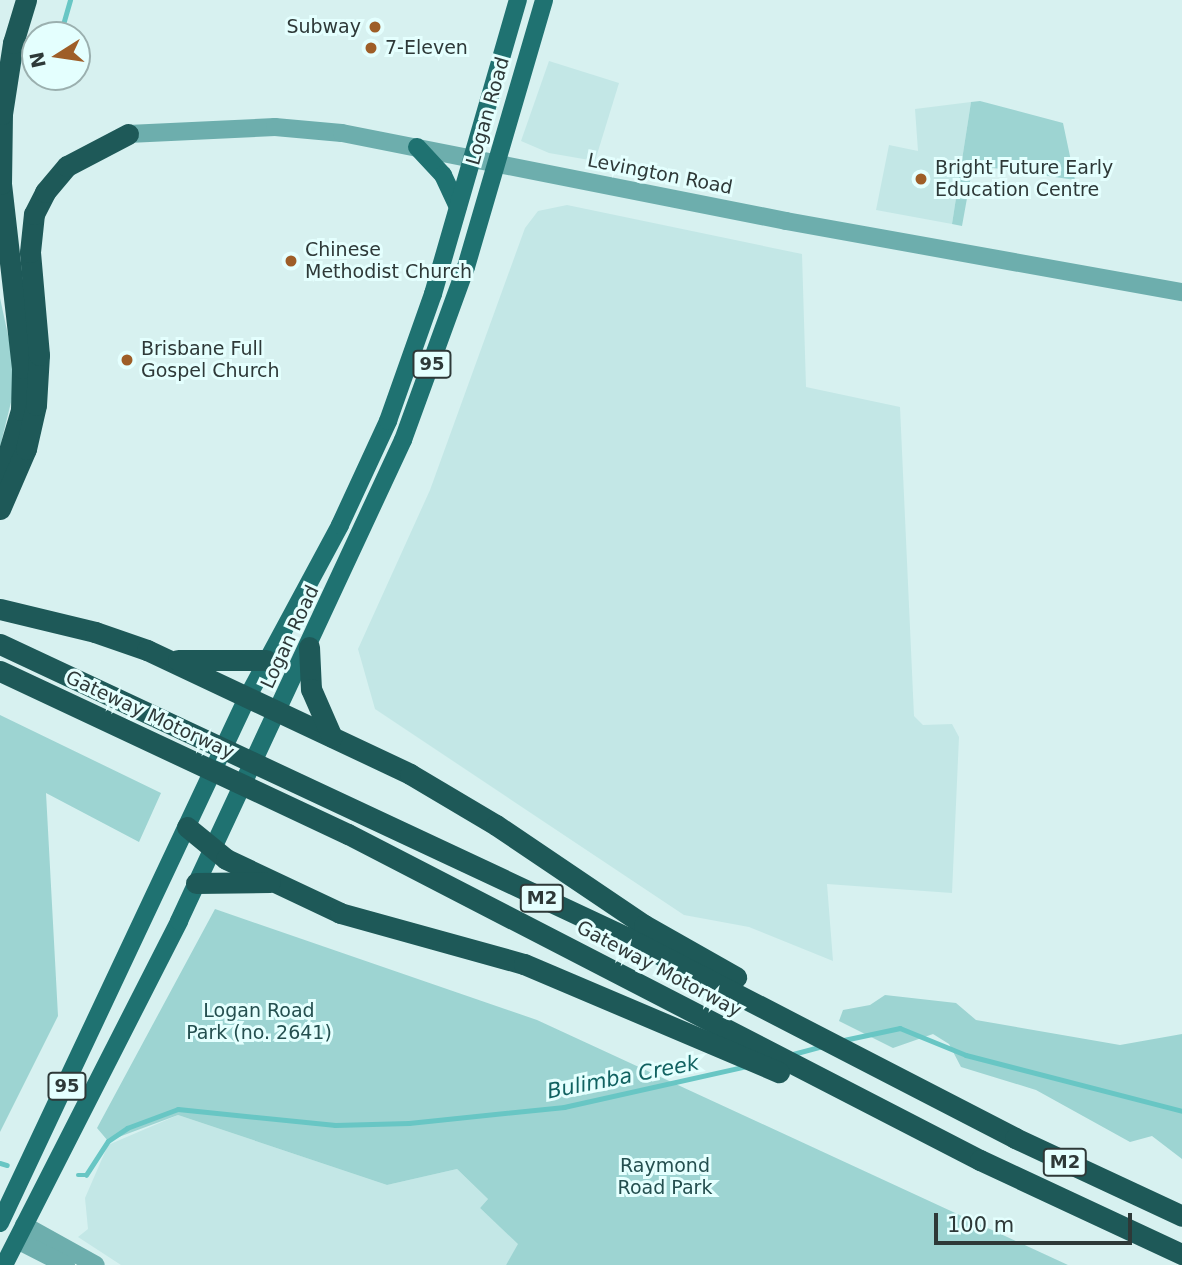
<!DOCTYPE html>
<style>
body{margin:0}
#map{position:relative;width:1182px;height:1265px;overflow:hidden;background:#d7f1f0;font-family:"DejaVu Sans",sans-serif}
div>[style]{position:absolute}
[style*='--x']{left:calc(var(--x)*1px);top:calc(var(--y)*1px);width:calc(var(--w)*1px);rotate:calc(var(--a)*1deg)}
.built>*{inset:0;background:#c3e7e6}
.green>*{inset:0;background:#9dd4d2}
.stream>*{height:4.5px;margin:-2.25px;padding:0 2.25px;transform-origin:2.25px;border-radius:2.25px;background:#68c6c4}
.tertiary>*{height:18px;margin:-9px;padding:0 9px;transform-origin:9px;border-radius:9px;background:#6daead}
.primary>*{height:18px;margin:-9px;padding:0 9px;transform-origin:9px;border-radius:9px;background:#1f7271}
.motorway>*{height:21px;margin:-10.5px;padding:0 10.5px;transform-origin:10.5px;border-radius:10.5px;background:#1e5958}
.dots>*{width:19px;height:19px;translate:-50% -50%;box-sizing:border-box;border:4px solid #e4fffe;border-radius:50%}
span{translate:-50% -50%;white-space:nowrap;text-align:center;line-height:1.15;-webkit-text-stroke:6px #e4fffe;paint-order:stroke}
.shield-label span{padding:2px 5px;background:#e4fffe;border:2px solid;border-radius:5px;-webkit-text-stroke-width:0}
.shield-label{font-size:18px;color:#2e3938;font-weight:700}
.poi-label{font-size:19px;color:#2e3938}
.right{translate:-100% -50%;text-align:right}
.left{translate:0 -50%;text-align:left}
.street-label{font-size:19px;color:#2e3938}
.park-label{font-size:19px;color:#244f4f}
.water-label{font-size:21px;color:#116261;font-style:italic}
.north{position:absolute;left:21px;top:21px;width:70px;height:70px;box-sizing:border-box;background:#e4fffe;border:2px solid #9bb0af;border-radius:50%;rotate:258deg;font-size:19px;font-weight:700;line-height:28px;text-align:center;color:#2e3938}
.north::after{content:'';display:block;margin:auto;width:24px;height:32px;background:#9e5e28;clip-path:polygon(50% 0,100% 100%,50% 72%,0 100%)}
.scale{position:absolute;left:934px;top:1213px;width:198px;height:32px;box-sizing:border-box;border:4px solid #2e3938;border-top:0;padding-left:9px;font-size:21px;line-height:24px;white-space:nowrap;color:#2e3938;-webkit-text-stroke:5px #e4fffe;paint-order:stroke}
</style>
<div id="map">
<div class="built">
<div style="clip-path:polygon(549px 61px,619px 83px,595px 161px,549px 153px,521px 141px)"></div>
<div style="clip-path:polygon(971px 102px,952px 224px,876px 210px,889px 145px,918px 151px,915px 109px)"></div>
<div style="clip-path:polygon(567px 205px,802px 254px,806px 387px,900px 407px,914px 716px,923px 725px,952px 724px,959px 737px,952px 893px,827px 884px,833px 961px,749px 927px,684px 915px,375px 709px,358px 649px,430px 490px,525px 228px,538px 211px)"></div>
<div style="clip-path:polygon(178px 1115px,387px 1185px,457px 1169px,488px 1199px,480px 1208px,519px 1244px,506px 1265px,121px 1265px,78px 1237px,88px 1229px,85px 1198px,108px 1145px)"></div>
</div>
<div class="green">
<div style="clip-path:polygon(980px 101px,1063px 123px,1075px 180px,973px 165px,962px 226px,952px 224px,971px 102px)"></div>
<div style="clip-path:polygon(0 298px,11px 349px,14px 390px,0 447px)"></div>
<div style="clip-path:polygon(0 715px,161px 793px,139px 842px,46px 793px,58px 1016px,0 1132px)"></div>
<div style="clip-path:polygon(215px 909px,537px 1020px,1068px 1265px,506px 1265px,518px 1244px,480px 1208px,488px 1199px,457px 1169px,387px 1185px,178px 1115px,108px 1141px,97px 1128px)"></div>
<div style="clip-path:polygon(885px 995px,956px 1003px,976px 1020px,1120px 1045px,1182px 1034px,1182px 1159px,1152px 1136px,1130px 1142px,1036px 1090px,961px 1067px,949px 1044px,933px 1034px,893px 1048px,839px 1021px,843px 1010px,870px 1005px)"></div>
</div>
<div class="stream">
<div style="--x:60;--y:35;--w:36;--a:-74"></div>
<div style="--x:46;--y:86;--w:9;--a:-72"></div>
<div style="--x:844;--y:1040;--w:57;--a:-12.1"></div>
<div style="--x:900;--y:1028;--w:71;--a:22.2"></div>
<div style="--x:966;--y:1055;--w:223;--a:14.5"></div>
<div style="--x:793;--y:1054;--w:30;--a:-15"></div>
<div style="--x:0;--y:1163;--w:7;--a:16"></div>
<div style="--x:78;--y:1175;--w:8;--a:0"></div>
<div style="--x:86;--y:1175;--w:40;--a:-57.1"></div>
<div style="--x:108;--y:1141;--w:23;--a:-34"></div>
<div style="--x:127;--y:1128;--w:54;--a:-20.4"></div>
<div style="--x:178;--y:1109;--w:158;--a:5.8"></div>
<div style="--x:335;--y:1125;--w:74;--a:-1.5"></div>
<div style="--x:409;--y:1123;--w:156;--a:-5.9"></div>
<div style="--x:564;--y:1107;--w:189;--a:-12.6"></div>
</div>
<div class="tertiary">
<div style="--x:128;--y:134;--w:147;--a:-2.7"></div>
<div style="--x:275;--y:127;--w:67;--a:5.1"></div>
<div style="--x:342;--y:133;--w:453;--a:11.2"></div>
<div style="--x:786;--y:221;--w:402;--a:10.2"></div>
<div style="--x:24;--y:1225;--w:82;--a:29.1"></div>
<div style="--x:17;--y:1240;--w:55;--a:27"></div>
</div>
<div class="primary">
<div style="--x:417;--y:147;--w:38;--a:47"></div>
<div style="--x:443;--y:175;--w:35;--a:65"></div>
<div style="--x:0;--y:1223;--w:580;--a:-64.8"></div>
<div style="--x:247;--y:698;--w:196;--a:-61.7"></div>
<div style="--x:340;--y:525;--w:115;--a:-65.2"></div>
<div style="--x:388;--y:421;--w:135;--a:-70.5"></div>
<div style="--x:433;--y:294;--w:306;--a:-73.9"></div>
<div style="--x:4;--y:1265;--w:386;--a:-63"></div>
<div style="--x:179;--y:921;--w:531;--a:-65.03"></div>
<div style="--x:403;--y:440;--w:184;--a:-70"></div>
<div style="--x:466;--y:267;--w:278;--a:-73.7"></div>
</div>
<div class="motorway">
<div style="--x:0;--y:481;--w:74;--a:-73.5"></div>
<div style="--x:21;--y:410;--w:42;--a:-88.6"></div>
<div style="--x:22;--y:368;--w:185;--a:-96.5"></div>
<div style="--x:1;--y:184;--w:70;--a:-89.2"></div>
<div style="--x:2;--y:114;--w:72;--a:-81.2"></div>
<div style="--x:13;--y:43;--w:45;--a:-73.2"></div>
<div style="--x:0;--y:509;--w:65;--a:-66.6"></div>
<div style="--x:26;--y:449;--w:45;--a:-77.2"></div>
<div style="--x:36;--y:405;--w:50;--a:-86.6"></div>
<div style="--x:39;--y:355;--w:103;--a:-95"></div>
<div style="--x:30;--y:252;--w:38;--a:-84"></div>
<div style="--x:34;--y:214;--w:25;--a:-63"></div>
<div style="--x:45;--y:192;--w:34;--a:-50"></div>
<div style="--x:67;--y:166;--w:69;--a:-27.7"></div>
<div style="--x:0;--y:609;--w:98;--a:13.6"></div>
<div style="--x:95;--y:632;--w:55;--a:19.1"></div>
<div style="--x:147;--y:650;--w:291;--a:25.2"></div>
<div style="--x:410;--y:774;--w:100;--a:30.7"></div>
<div style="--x:496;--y:825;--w:179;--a:34"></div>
<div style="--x:644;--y:925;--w:106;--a:29.5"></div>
<div style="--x:0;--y:644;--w:691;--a:25.08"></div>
<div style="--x:626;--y:937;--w:438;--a:27.3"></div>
<div style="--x:1015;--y:1138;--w:184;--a:25"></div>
<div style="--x:309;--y:647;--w:42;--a:87.3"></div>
<div style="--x:311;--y:689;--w:52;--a:66.4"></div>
<div style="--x:178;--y:660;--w:88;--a:0"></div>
<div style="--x:0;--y:671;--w:384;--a:25.1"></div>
<div style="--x:348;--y:834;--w:711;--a:27.29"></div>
<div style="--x:980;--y:1160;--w:223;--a:25"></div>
<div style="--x:187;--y:827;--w:50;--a:39.4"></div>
<div style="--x:226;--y:859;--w:126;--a:25.3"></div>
<div style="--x:340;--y:913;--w:191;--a:15.5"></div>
<div style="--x:524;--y:964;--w:277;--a:23"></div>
<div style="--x:196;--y:883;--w:74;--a:-0.8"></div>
</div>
<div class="dots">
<div style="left:375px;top:27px;background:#9e5e28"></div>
<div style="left:371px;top:48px;background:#9e5e28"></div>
<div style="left:921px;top:179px;background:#9e5e28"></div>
<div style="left:291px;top:261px;background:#9e5e28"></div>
<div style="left:127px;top:360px;background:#9e5e28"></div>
</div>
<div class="shield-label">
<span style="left:432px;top:364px">95</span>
<span style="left:542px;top:898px">M2</span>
<span style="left:67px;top:1086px">95</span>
<span style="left:1065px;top:1162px">M2</span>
</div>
<div class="poi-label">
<span class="right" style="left:361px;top:27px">Subway</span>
<span class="left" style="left:385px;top:48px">7-Eleven</span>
<span class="left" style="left:935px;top:179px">Bright Future Early<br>Education Centre</span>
<span class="left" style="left:305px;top:261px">Chinese<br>Methodist Church</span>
<span class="left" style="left:141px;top:360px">Brisbane Full<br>Gospel Church</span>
</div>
<div class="street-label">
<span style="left:488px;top:111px;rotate:-74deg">Logan Road</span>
<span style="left:660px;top:174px;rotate:11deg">Levington Road</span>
<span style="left:290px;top:637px;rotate:-65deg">Logan Road</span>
<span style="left:150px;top:715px;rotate:25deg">Gateway Motorway</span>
<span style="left:659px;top:969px;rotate:28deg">Gateway Motorway</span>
</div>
<div class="park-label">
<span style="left:259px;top:1022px">Logan Road<br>Park (no. 2641)</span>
<span style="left:665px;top:1177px">Raymond<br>Road Park</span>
</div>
<div class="water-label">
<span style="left:623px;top:1077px;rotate:-11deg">Bulimba Creek</span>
</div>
<div class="north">N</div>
<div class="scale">100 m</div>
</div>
